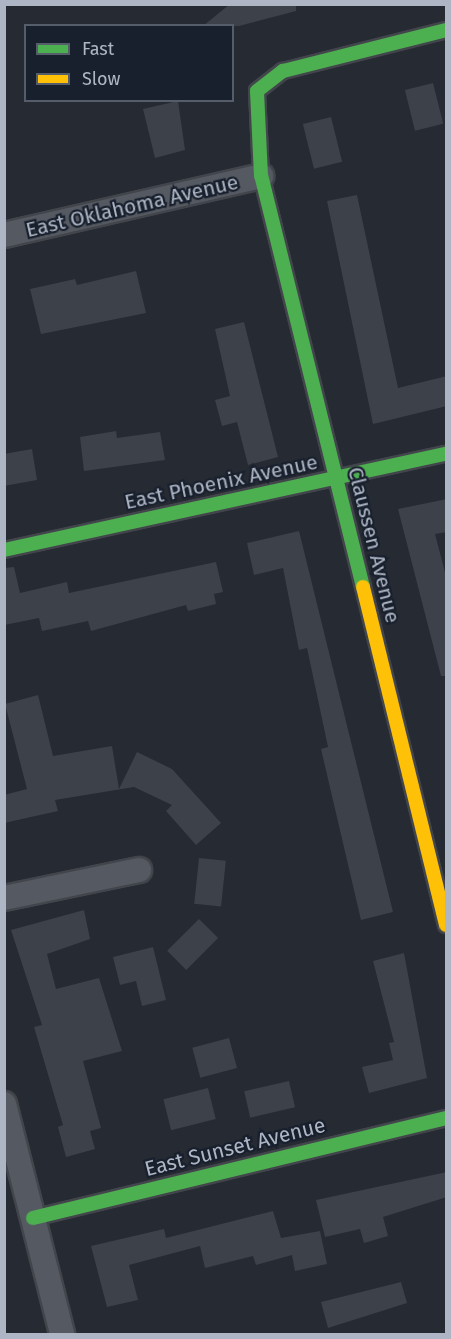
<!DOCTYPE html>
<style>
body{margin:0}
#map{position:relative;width:451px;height:1339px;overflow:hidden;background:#262a32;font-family:"Fira Sans",sans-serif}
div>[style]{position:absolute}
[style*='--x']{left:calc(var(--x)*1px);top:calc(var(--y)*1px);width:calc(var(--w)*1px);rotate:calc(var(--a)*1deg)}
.building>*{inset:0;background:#3d4149;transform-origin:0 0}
.roads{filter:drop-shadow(2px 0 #42454b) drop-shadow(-2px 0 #42454b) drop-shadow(0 2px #42454b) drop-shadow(0 -2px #42454b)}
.street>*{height:24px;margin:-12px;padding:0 12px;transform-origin:12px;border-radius:12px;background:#555961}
.fast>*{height:14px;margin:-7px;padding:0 7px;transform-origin:7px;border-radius:7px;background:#4caf50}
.slow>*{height:14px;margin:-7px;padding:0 7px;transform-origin:7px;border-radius:7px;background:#ffc107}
span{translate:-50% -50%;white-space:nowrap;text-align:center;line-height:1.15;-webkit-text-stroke:4.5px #19202d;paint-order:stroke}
.street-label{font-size:21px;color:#aeb6c5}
.frame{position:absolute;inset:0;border:6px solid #aeb6c5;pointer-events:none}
.legend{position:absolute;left:24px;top:24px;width:210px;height:78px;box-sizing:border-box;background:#19202d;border:2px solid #555c6a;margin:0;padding:8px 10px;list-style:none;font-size:18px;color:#aeb6c5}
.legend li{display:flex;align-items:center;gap:12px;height:30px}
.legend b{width:30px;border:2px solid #555c6a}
</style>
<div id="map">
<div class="building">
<div style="clip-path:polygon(230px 4px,296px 4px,296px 11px,239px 26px,203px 26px)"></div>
<div style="left:433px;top:83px;width:42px;height:29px;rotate:76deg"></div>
<div style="clip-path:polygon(178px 101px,185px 150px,155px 158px,143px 109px)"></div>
<div style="left:331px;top:117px;width:46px;height:29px;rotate:76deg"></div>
<div style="clip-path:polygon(357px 195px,398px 388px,447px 376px,447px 406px,373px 424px,327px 201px)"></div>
<div style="clip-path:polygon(136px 271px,146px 313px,41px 334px,30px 289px,75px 279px,77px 285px)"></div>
<div style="clip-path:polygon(244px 322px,278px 457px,248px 465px,237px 422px,222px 426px,215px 400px,230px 396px,215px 329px)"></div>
<div style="clip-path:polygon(116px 431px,117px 438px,160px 432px,165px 460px,84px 471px,80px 437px)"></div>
<div style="clip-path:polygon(32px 449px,37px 480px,4px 486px,4px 454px)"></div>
<div style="clip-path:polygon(447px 499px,447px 532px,435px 534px,447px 580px,447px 676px,441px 676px,398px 509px)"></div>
<div style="clip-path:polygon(299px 531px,393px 912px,361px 920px,321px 749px,328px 747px,307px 648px,299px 650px,283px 568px,254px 575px,247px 543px)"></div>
<div style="clip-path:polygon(216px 562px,223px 592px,214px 594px,216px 604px,188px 611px,186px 605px,91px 631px,88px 621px,42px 631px,39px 618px,4px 625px,4px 568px,14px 567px,20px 593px,67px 582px,69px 593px)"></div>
<div style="clip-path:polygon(38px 695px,53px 756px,112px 746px,119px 789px,137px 752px,172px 769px,221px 823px,196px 845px,166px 811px,172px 805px,134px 787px,55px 800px,58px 811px,4px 823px,4px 795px,27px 789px,5px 704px)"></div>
<div style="left:199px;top:858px;width:27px;height:46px;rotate:6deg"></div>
<div style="clip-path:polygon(84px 910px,90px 939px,47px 954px,56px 989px,99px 978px,122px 1051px,83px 1061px,101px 1128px,90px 1131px,95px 1149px,66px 1157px,58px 1127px,63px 1125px,34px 1027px,42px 1025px,11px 930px)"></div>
<div style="left:199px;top:919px;width:27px;height:45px;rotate:45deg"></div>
<div style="clip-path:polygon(153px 947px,166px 1000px,142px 1006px,136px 981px,120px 985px,113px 957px)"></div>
<div style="clip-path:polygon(404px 953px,427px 1078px,369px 1093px,362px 1067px,393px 1060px,389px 1043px,394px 1042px,373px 961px)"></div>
<div style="left:229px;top:1038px;width:31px;height:38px;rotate:75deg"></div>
<div style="left:289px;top:1081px;width:27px;height:46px;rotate:77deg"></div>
<div style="left:208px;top:1088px;width:32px;height:46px;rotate:76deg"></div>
<div style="clip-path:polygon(447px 1172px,447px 1197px,383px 1217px,388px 1236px,364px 1243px,360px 1229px,325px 1237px,316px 1200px)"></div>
<div style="clip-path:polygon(273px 1211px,281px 1238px,320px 1231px,327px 1264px,295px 1271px,292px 1255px,256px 1265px,253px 1256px,205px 1268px,200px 1246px,129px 1265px,138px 1300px,107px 1307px,91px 1246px,164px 1229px,166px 1238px)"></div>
<div style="clip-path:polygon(401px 1282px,407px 1303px,328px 1328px,321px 1302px)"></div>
</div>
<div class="roads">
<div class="street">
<div style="--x:4;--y:235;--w:264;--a:-12.9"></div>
<div style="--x:4;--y:898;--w:138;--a:-11.7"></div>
<div style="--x:4;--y:1104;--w:237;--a:75.8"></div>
</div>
<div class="fast">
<div style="--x:4;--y:550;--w:452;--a:-12.3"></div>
<div style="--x:363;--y:587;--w:423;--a:-103.9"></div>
<div style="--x:261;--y:176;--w:85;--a:-92.7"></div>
<div style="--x:257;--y:91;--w:33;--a:-38"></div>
<div style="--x:283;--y:71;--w:168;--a:-14.1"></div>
<div style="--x:33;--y:1218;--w:425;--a:-13.6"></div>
</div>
<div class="slow">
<div style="--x:363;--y:587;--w:348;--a:76.2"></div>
</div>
</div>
<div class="street-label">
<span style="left:132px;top:206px;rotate:-13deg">East Oklahoma Avenue</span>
<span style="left:221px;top:482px;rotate:-12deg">East Phoenix Avenue</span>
<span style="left:374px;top:545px;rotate:76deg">Claussen Avenue</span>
<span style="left:235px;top:1147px;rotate:-14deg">East Sunset Avenue</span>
</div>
<div class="frame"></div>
<ul class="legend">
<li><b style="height:8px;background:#4caf50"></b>Fast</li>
<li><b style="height:8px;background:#ffc107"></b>Slow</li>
</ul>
</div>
